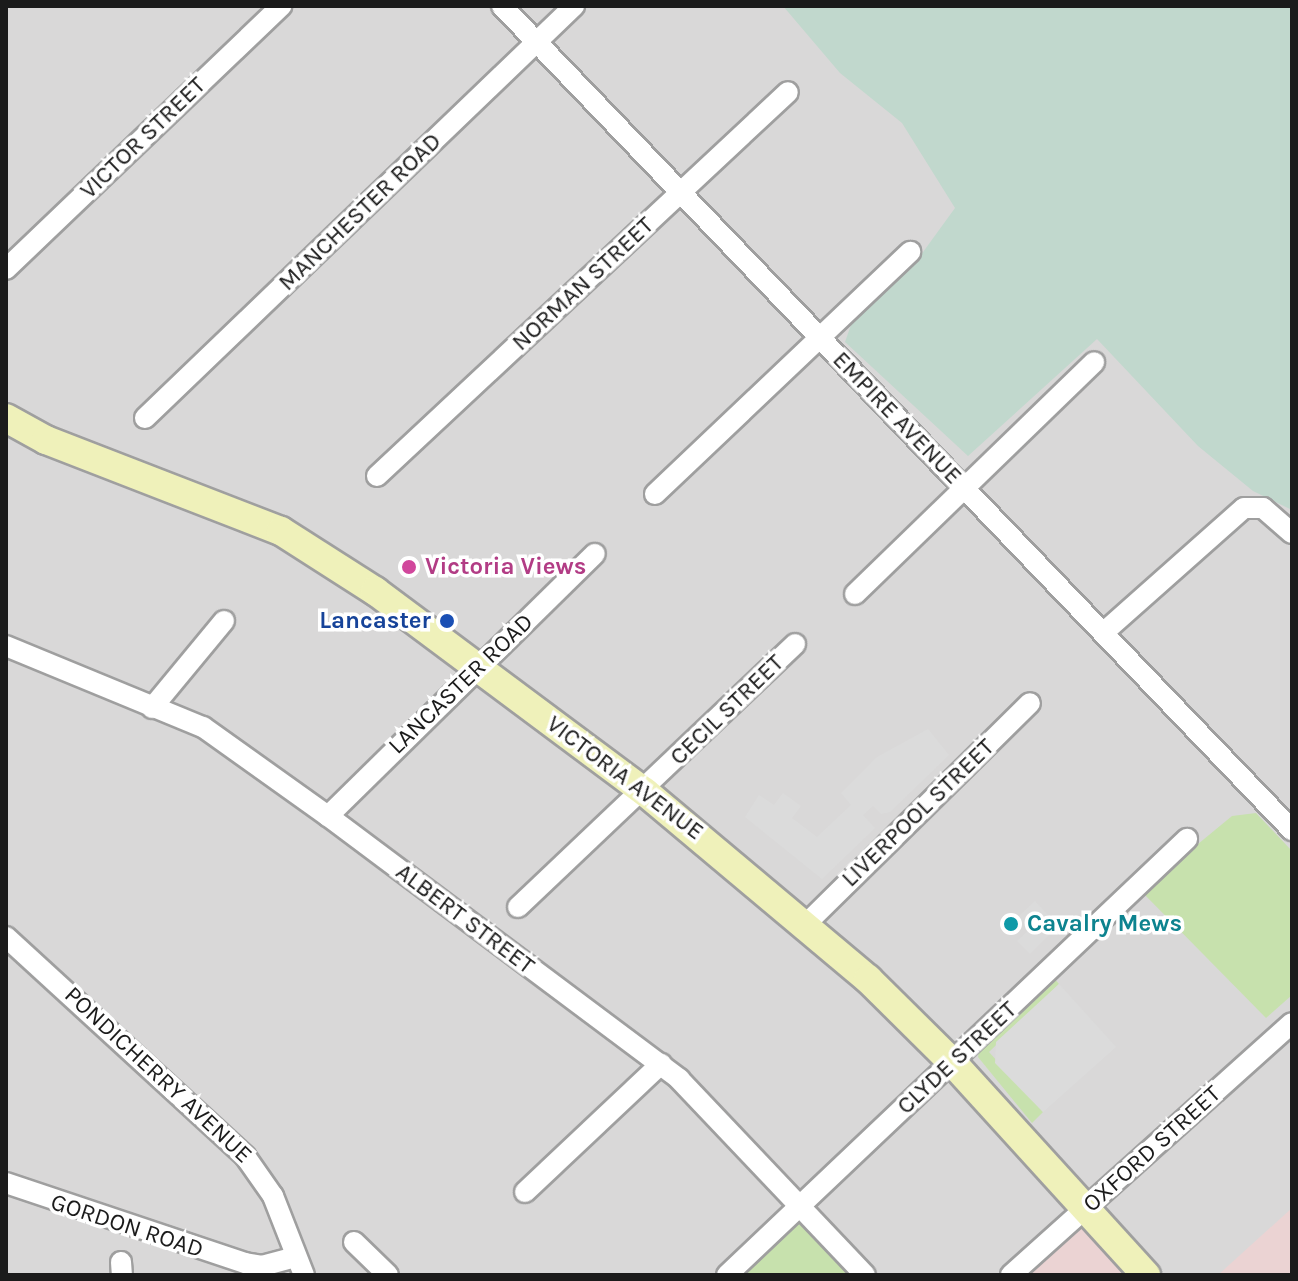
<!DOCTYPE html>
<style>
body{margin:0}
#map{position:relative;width:1298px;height:1281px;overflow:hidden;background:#ece8e2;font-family:Karla,sans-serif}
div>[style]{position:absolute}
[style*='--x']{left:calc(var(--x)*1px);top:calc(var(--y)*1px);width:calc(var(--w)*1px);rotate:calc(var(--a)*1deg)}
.residential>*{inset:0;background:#d9d8d8;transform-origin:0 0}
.commercial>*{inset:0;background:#ebd3d3}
.grass>*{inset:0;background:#c7e1ad}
.wetland>*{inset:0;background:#c1d8cd}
.parking>*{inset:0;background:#dbdbdb}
.roads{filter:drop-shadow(2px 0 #9f9f9f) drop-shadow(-2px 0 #9f9f9f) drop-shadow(0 2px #9f9f9f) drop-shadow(0 -2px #9f9f9f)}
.street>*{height:20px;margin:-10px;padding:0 10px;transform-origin:10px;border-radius:10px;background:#fff}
.secondary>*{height:28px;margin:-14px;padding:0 14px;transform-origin:14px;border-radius:14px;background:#eff1ba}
.dots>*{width:22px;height:22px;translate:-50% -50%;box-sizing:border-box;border:4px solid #fff;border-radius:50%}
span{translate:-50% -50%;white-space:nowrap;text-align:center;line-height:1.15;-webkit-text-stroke:7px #fff;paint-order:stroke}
.street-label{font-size:24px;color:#1b1b1b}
.hotel-label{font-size:24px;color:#b23c85;font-weight:700}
.left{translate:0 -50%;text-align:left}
.transit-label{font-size:24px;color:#164399;font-weight:700}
.right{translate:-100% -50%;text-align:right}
.culture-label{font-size:24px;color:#0d838f;font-weight:700}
.frame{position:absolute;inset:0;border:8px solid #1b1b1b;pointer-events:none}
</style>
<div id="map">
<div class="residential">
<div style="left:6px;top:6px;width:1286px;height:1269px"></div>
</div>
<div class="commercial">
<div style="clip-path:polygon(1292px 1208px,1292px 1275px,1218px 1275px)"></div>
<div style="clip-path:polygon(1085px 1209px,1145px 1275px,1006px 1275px)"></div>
</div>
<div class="grass">
<div style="clip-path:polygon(1256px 813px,1292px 851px,1292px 995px,1266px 1018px,1141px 891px,1232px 816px)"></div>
<div style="clip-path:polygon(1053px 977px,1059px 984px,989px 1052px,1043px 1112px,1032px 1123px,978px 1057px,979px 1050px)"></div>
<div style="clip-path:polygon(801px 1220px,849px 1275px,743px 1275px)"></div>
</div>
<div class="wetland">
<div style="clip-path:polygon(783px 6px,1292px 6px,1292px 510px,1253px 491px,1198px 446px,1097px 339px,968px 456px,845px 342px,852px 322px,918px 259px,955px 208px,902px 123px,840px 73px)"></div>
</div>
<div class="parking">
<div style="clip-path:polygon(928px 729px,949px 755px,890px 812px,881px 814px,873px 806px,863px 815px,875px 828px,822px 879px,745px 817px,759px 795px,774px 805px,783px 793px,801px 806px,792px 818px,817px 837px,851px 805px,841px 793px,877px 757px)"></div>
<div style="clip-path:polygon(1035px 901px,1058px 926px,1030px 954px,1017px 941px,1030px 929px,1018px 917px)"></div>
<div style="clip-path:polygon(1059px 984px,1116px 1047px,1043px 1112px,995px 1063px,996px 1042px)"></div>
</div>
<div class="roads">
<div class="street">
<div style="--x:502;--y:6;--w:1142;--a:46.21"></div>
<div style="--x:6;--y:269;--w:381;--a:-43.7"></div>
<div style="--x:145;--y:418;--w:595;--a:-43.84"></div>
<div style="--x:377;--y:476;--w:562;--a:-43.05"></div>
<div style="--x:655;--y:494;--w:352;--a:-43.5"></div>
<div style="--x:855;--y:594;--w:333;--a:-44.1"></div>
<div style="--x:1103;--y:633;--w:188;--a:-41.6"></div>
<div style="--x:1244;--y:508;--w:19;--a:0"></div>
<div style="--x:1263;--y:508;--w:38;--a:41"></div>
<div style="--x:6;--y:646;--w:213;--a:22.4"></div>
<div style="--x:203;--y:727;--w:153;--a:35.5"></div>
<div style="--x:328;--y:816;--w:439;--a:36.8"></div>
<div style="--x:679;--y:1079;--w:270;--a:46.5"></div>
<div style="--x:152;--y:708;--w:113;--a:-50.4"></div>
<div style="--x:328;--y:816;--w:374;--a:-44.5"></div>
<div style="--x:518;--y:907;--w:382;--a:-43.5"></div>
<div style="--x:807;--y:923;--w:313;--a:-44.6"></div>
<div style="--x:6;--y:937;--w:324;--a:42.5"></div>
<div style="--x:245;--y:1156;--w:49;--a:55"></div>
<div style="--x:273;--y:1196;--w:85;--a:68.6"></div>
<div style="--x:6;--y:1183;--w:252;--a:18.5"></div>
<div style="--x:245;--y:1263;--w:17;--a:10"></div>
<div style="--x:262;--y:1266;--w:35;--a:-15"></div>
<div style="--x:525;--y:1192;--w:187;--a:-43.3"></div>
<div style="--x:354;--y:1242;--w:47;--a:44.1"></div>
<div style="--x:121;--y:1262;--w:13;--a:86"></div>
<div style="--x:727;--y:1275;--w:634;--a:-43.47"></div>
<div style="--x:1011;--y:1275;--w:377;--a:-41.9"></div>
</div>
<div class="secondary">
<div style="--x:6;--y:418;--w:46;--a:28.8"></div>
<div style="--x:46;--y:440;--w:252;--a:21.2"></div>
<div style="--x:281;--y:531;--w:112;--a:32.6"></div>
<div style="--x:375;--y:591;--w:337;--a:36.7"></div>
<div style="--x:645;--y:792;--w:291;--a:40"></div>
<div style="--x:868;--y:979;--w:120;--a:44.7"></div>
<div style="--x:953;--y:1063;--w:287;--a:47.7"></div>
</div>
</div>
<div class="dots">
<div style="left:409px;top:567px;background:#d1479c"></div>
<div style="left:447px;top:621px;background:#1a4fb4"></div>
<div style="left:1011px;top:924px;background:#0f9aa8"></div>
</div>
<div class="street-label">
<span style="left:143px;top:138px;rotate:-44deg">VICTOR STREET</span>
<span style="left:360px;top:212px;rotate:-44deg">MANCHESTER ROAD</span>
<span style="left:583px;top:284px;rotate:-43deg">NORMAN STREET</span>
<span style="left:897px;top:418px;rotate:46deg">EMPIRE AVENUE</span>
<span style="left:461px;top:684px;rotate:-44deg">LANCASTER ROAD</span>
<span style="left:727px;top:710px;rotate:-44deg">CECIL STREET</span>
<span style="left:625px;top:778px;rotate:37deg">VICTORIA AVENUE</span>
<span style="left:918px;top:813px;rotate:-44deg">LIVERPOOL STREET</span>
<span style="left:465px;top:919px;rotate:37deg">ALBERT STREET</span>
<span style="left:957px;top:1058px;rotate:-43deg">CLYDE STREET</span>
<span style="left:158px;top:1075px;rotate:43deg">PONDICHERRY AVENUE</span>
<span style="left:1152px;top:1149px;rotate:-42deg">OXFORD STREET</span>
<span style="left:127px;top:1226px;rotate:18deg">GORDON ROAD</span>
</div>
<div class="hotel-label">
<span class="left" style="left:425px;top:567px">Victoria Views</span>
</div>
<div class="transit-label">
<span class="right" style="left:431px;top:621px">Lancaster</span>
</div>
<div class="culture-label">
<span class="left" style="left:1027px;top:924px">Cavalry Mews</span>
</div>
<div class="frame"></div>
</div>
